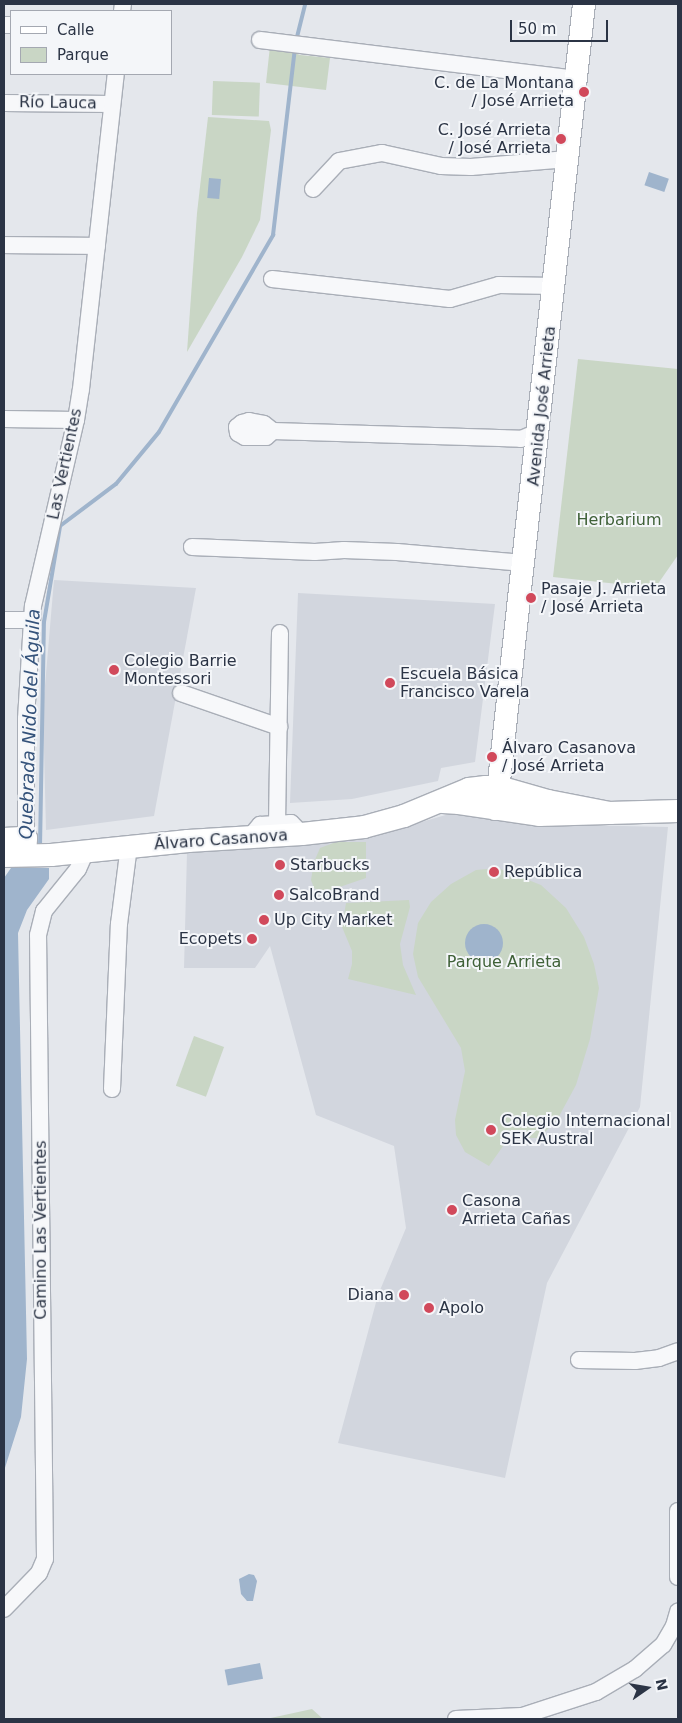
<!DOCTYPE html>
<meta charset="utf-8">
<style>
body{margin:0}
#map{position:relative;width:682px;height:1723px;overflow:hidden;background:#e4e7ec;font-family:"DejaVu Sans",sans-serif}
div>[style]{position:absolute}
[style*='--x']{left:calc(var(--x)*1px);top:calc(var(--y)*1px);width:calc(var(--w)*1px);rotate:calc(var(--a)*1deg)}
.built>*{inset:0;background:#d2d6de}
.green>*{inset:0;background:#c9d6c5;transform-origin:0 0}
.water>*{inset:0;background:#9fb4cc;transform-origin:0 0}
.round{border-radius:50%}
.stream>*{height:4px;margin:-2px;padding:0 2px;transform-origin:2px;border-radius:2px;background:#9fb4cc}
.roads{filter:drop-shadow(1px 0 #a9aeb7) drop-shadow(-1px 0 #a9aeb7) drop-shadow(0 1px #a9aeb7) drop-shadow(0 -1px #a9aeb7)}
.street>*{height:16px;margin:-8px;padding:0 8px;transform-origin:8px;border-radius:8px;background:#f7f8fa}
.secondary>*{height:22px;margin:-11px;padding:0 11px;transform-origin:11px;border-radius:11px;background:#fff}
.dots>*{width:14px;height:14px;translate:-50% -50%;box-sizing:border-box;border:2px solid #f4f6f9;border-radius:50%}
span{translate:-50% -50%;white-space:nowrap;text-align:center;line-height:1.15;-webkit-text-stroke:4px #f4f6f9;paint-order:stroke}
.poi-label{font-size:16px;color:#2b3445}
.right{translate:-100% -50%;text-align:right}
.left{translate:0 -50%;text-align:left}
.street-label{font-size:16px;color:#2b3445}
.park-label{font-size:16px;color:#3f6138}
.water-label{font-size:18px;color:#34527a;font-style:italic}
.frame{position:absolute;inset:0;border:5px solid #2b3445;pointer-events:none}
.legend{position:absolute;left:10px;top:10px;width:162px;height:65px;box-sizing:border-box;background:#f4f6f9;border:1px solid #a4a8b1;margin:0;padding:6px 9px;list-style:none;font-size:15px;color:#2b3445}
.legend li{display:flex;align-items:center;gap:10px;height:25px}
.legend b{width:25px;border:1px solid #a4a8b1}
.north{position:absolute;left:622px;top:1663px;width:50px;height:50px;-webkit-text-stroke:4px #f4f6f9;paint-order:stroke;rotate:77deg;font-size:14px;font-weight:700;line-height:20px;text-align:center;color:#2b3445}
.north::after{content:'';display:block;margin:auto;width:18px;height:22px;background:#2b3445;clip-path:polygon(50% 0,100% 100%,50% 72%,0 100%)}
.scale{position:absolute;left:510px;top:20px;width:98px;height:22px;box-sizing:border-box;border:2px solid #2b3445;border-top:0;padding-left:6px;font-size:15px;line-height:18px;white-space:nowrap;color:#2b3445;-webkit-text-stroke:4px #f4f6f9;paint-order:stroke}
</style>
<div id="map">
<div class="built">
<div style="clip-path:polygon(54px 580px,196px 588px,154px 816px,46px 830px,43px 709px)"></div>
<div style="clip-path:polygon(298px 593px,495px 604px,475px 762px,441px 768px,438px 781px,352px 799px,290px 803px)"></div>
<div style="clip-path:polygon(456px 812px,532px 824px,668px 827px,640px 1107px,547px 1283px,505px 1478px,338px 1443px,378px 1295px,406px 1228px,394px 1146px,316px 1115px,270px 946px,255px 968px,184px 968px,187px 852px,387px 832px)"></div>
</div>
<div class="green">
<div style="clip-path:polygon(270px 46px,282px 48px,300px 55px,330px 58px,326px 90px,266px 83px)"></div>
<div style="left:213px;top:81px;width:47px;height:34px;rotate:2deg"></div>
<div style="clip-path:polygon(208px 117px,269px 121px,271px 130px,260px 220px,242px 257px,187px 352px,197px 213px)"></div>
<div style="clip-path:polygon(578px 359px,678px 369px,678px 555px,655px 588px,553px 577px)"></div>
<div style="clip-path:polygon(336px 842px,366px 842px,366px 878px,322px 893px,314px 888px,311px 880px,314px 862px,320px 848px)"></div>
<div style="clip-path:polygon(498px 868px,541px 885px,566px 908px,584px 937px,594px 964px,599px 988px,590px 1039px,576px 1085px,557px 1120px,539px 1138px,527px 1138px,519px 1135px,514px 1142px,506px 1142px,489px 1166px,465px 1152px,456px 1135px,455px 1120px,465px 1071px,461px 1048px,418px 977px,413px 954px,418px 923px,431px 902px,451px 884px,476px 870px)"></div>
<div style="clip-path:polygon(409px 900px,410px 907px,400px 944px,403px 965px,416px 995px,348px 979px,352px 964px,352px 951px,342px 927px,346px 903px)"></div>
<div style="left:194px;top:1036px;width:32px;height:53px;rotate:20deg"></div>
<div style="clip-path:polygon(312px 1709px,323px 1719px,266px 1719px)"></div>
</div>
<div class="water">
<div style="left:649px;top:172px;width:21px;height:14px;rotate:19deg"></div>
<div style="left:209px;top:178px;width:12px;height:20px;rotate:5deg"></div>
<div style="clip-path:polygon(11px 868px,49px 868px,49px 879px,27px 910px,18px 933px,27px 1359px,21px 1417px,4px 1471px,4px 878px)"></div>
<div class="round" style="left:465px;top:924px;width:38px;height:38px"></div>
<div style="clip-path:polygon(249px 1574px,254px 1575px,257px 1581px,253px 1601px,247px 1601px,241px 1594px,239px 1579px)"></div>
<div style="left:260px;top:1663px;width:16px;height:36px;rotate:79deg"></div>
</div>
<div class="stream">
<div style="--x:296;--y:41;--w:38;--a:-76"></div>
<div style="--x:40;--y:847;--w:225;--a:-89"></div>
<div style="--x:44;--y:622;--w:97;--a:-80.5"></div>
<div style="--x:60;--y:526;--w:70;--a:-36.9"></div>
<div style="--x:116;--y:484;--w:67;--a:-50.4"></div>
<div style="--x:159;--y:432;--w:228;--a:-59.9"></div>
<div style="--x:273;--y:235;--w:188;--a:-83.3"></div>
</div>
<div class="roads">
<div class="street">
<div style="--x:122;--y:11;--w:7;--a:-82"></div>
<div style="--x:4;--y:25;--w:7;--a:0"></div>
<div style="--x:260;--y:40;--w:319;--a:7"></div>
<div style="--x:4;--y:103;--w:108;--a:0.5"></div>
<div style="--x:313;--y:189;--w:38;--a:-47"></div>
<div style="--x:339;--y:161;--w:44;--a:-10.5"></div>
<div style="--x:382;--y:153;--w:60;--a:12.4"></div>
<div style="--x:441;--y:166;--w:30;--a:2"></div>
<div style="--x:471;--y:167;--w:97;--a:-4.7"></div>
<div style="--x:4;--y:245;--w:93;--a:0.6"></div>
<div style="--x:272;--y:279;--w:179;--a:6.4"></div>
<div style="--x:450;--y:299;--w:51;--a:-15.9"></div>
<div style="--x:499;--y:285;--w:56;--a:1"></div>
<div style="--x:4;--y:419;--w:72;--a:0.8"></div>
<div style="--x:273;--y:431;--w:9;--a:139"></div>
<div style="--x:266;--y:437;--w:21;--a:180"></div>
<div style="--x:245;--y:437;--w:8;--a:-150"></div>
<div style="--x:238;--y:433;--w:6;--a:-99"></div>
<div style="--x:237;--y:427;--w:6;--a:-39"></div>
<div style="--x:242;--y:423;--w:7;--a:-16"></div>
<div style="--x:249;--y:421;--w:15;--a:11"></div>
<div style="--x:264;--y:424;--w:11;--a:38"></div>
<div style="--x:273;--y:431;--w:248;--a:1.8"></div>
<div style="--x:521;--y:439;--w:13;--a:-23"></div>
<div style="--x:533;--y:434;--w:14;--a:-60"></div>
<div style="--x:192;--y:547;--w:123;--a:2.3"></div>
<div style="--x:315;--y:552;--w:29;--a:-4"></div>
<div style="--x:344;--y:550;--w:53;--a:2.2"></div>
<div style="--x:397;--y:552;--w:127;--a:5"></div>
<div style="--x:4;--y:620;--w:28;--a:0"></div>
<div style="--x:181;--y:693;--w:104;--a:19.1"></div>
<div style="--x:277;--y:824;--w:191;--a:-89.1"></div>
<div style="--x:250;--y:837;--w:16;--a:-50"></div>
<div style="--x:260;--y:825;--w:17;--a:-3"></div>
<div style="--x:277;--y:824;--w:14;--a:-4"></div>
<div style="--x:291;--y:823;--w:16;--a:45"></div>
<div style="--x:26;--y:838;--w:119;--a:-90"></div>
<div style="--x:26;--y:719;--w:113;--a:-86.5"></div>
<div style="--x:33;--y:606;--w:191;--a:-77"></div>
<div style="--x:76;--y:420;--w:31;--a:-81"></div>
<div style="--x:81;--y:389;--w:317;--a:-83.7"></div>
<div style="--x:112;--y:1089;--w:165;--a:-87.6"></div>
<div style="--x:119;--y:924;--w:79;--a:-82.7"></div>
<div style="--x:579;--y:1360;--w:56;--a:1"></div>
<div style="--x:635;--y:1361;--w:24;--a:-7"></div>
<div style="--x:659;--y:1358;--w:20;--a:-20"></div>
<div style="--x:678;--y:1511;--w:66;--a:90"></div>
<div style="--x:4;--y:1609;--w:50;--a:-45.8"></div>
<div style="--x:39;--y:1573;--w:15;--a:-67"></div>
<div style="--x:45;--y:1559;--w:624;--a:-90.64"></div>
<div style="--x:38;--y:935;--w:25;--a:-76"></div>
<div style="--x:44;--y:911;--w:54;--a:-51"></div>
<div style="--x:78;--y:869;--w:20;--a:-66"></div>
<div style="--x:456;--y:1719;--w:66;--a:-2.6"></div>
<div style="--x:522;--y:1716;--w:78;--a:-18"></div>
<div style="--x:596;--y:1692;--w:45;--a:-30.5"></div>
<div style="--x:635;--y:1669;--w:37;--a:-41"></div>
<div style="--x:663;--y:1645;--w:22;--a:-60"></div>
<div style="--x:674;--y:1626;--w:15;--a:-74"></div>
</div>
<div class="secondary">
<div style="--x:443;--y:802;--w:16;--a:4"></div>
<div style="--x:459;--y:803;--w:81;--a:8.5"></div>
<div style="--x:539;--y:815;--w:139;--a:-1.6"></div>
<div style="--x:496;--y:809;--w:810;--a:-83.76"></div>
<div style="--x:4;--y:839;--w:22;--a:-3"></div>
<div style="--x:26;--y:838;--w:17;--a:93"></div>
<div style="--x:4;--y:856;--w:47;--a:-1.2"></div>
<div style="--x:51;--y:855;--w:138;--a:-5.8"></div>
<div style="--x:188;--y:841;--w:114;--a:-3.5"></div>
<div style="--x:302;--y:834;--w:62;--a:-6.4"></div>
<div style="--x:364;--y:827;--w:41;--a:-15.4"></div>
<div style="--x:404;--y:816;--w:70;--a:-22.6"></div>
<div style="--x:469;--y:789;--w:17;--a:-7"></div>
<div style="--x:486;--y:787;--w:13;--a:0"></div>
<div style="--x:499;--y:787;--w:51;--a:15.9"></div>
<div style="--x:548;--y:801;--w:63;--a:11"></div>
</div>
</div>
<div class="dots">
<div style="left:584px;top:92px;background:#d1495b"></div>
<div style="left:561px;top:139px;background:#d1495b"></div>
<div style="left:531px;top:598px;background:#d1495b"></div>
<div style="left:114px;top:670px;background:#d1495b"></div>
<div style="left:390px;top:683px;background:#d1495b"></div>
<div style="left:492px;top:757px;background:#d1495b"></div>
<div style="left:280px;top:865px;background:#d1495b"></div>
<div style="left:494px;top:872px;background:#d1495b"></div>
<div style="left:279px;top:895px;background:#d1495b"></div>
<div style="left:264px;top:920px;background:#d1495b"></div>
<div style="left:252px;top:939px;background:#d1495b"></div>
<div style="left:491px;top:1130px;background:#d1495b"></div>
<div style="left:452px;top:1210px;background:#d1495b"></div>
<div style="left:404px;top:1295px;background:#d1495b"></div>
<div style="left:429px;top:1308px;background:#d1495b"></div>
</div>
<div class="poi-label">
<span class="right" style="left:574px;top:92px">C. de La Montana<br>/ José Arrieta</span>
<span class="right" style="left:551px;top:139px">C. José Arrieta<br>/ José Arrieta</span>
<span class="left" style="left:541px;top:598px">Pasaje J. Arrieta<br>/ José Arrieta</span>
<span class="left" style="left:124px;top:670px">Colegio Barrie<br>Montessori</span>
<span class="left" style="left:400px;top:683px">Escuela Básica<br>Francisco Varela</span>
<span class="left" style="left:502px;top:757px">Álvaro Casanova<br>/ José Arrieta</span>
<span class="left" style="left:290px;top:865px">Starbucks</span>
<span class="left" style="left:504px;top:872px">República</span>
<span class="left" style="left:289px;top:895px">SalcoBrand</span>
<span class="left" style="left:274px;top:920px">Up City Market</span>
<span class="right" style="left:242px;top:939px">Ecopets</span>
<span class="left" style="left:501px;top:1130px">Colegio Internacional<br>SEK Austral</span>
<span class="left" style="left:462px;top:1210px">Casona<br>Arrieta Cañas</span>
<span class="right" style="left:394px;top:1295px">Diana</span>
<span class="left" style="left:439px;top:1308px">Apolo</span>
</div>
<div class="street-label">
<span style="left:58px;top:103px;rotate:1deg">Río Lauca</span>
<span style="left:542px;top:406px;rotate:-84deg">Avenida José Arrieta</span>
<span style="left:65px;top:464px;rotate:-78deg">Las Vertientes</span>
<span style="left:221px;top:840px;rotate:-4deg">Álvaro Casanova</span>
<span style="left:41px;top:1230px;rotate:-90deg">Camino Las Vertientes</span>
</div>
<div class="park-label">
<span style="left:619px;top:520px">Herbarium</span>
<span style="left:504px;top:962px">Parque Arrieta</span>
</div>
<div class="water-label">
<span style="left:30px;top:724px;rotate:-88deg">Quebrada Nido del Águila</span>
</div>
<div class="frame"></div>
<ul class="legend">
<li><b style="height:6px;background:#fff"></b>Calle</li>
<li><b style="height:14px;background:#c9d6c5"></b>Parque</li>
</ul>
<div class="north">N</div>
<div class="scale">50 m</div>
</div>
